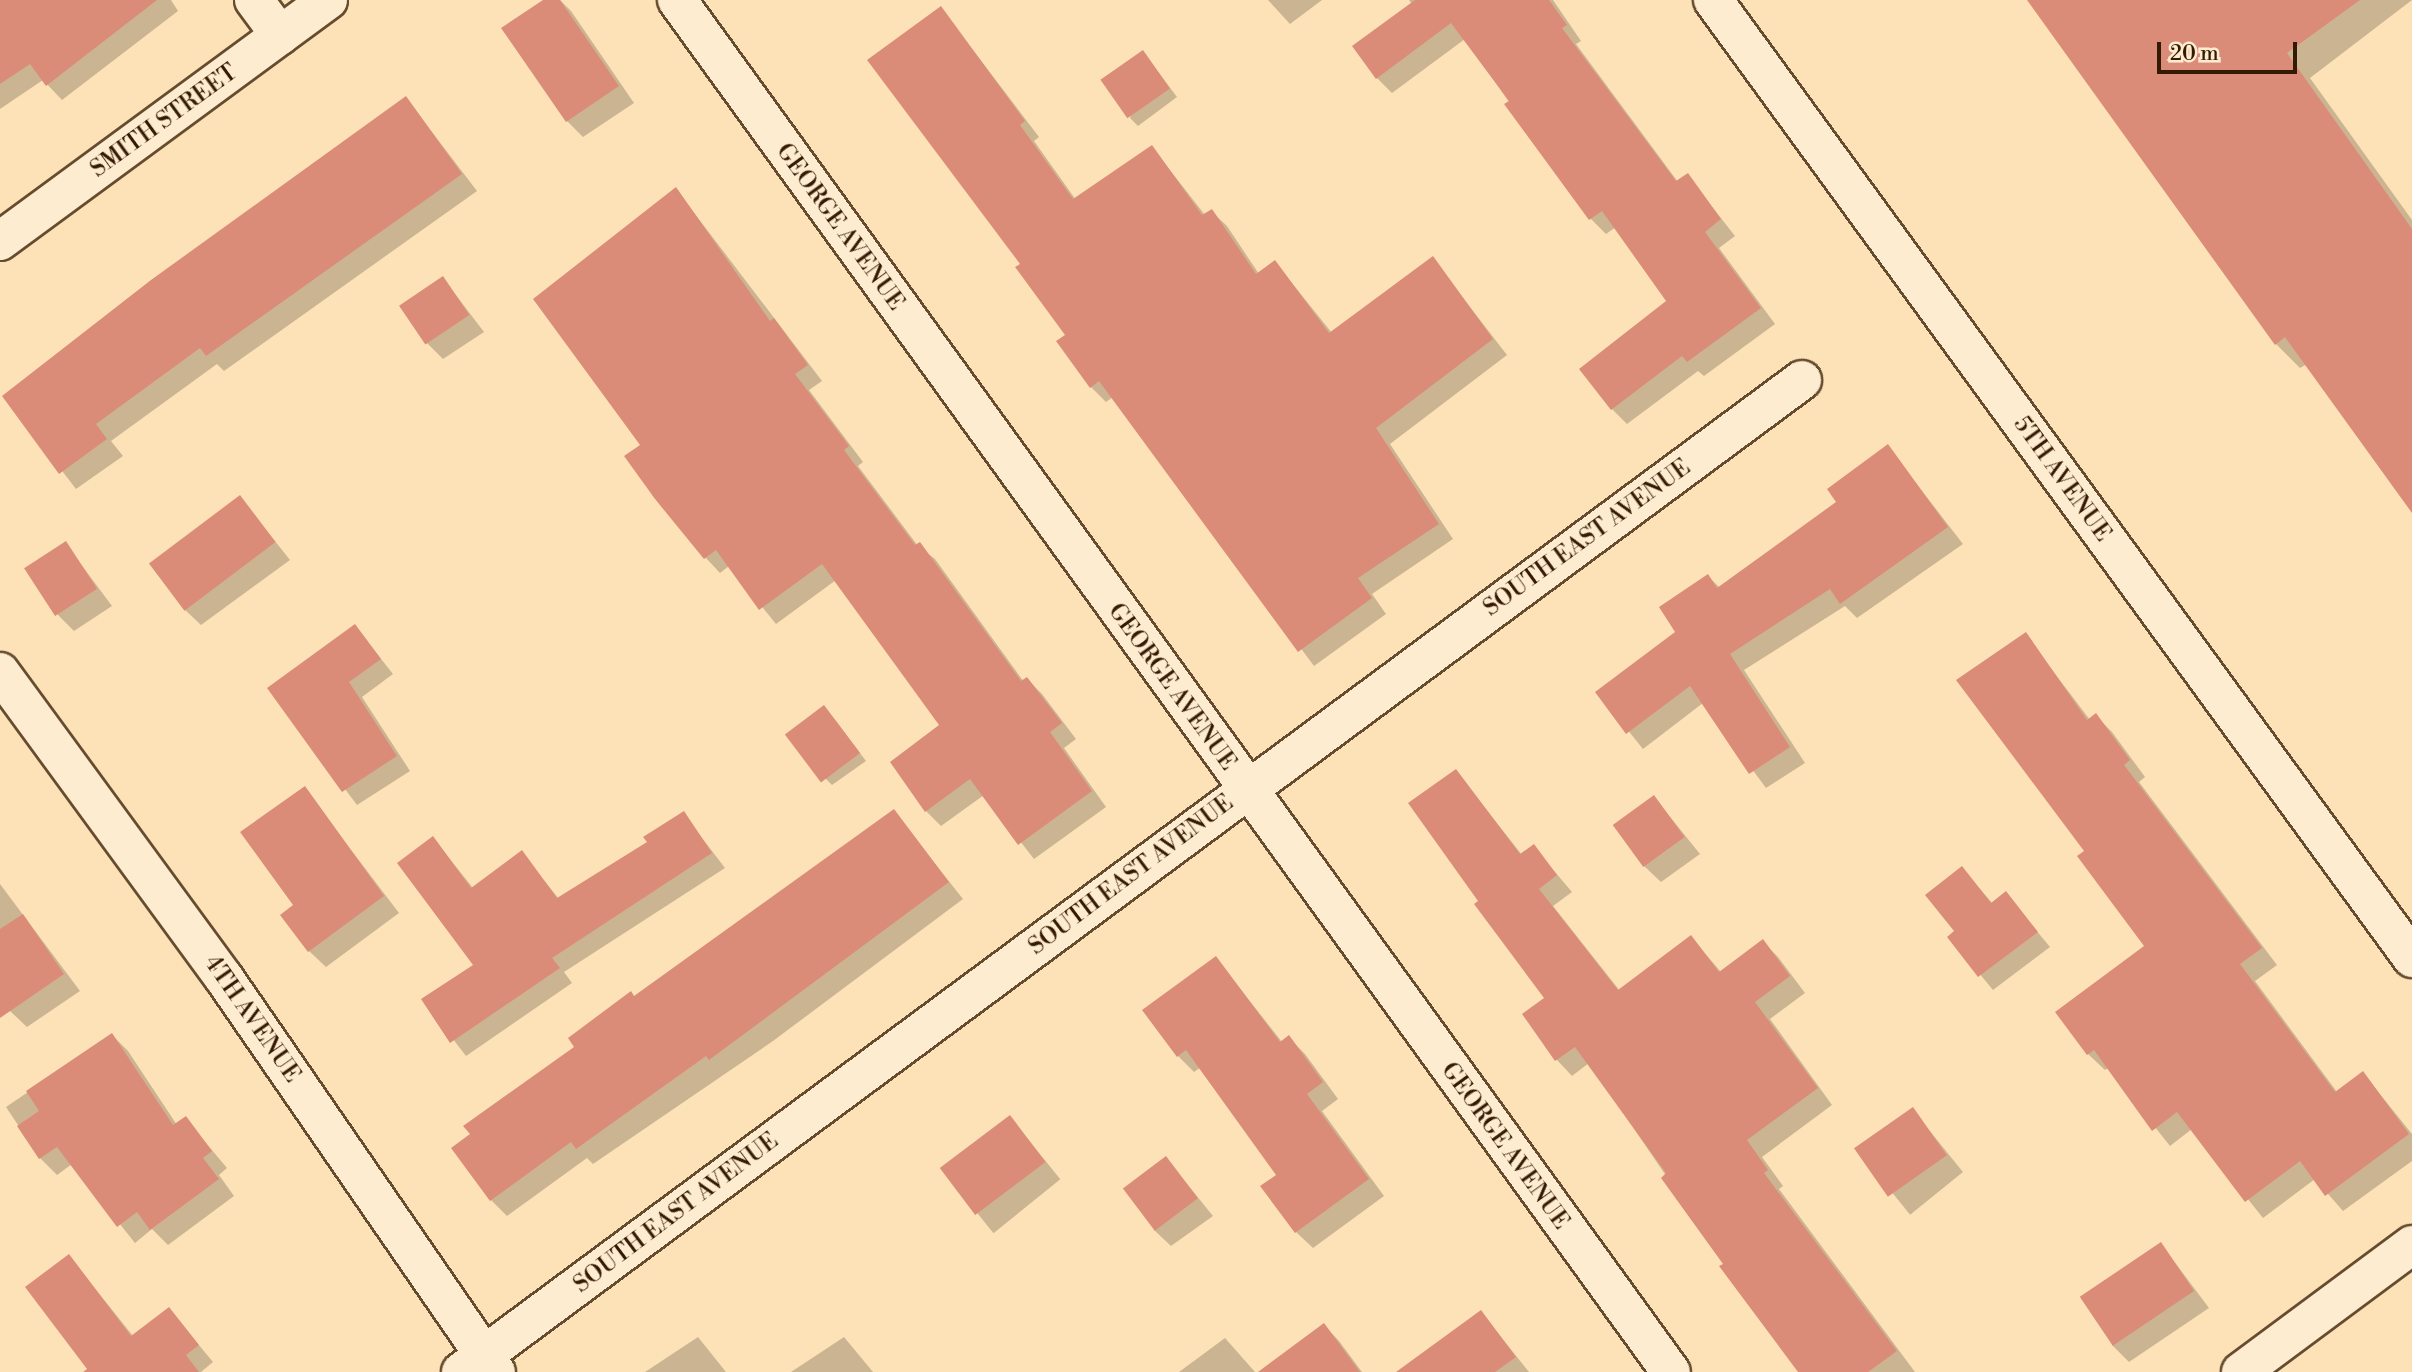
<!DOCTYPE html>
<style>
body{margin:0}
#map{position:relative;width:2412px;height:1372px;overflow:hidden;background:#fee2b7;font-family:"Libre Bodoni",serif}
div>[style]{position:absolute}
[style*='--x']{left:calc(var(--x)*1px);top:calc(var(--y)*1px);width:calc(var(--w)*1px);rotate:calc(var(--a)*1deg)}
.shadow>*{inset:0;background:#0003;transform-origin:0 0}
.building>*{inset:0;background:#db8c79;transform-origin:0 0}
.roads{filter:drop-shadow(2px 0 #664c2f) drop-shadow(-2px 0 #664c2f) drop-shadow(0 2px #664c2f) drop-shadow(0 -2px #664c2f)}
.minor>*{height:38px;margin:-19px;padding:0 19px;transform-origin:19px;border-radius:19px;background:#feecd0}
span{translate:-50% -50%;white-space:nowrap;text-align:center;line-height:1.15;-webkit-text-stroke:5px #feecd0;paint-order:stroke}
.street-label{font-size:23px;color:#341a02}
.scale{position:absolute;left:2157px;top:42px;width:140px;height:32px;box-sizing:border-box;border:4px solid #341a02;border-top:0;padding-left:9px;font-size:21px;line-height:24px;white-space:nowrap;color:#341a02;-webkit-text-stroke:5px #feecd0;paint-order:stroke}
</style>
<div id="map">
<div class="shadow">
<div style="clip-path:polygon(4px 0,171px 0,178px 11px,62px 100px,43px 80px,0 109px,0 3px)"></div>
<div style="clip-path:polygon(546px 0,560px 0,571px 11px,634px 103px,583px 137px,567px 121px)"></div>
<div style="clip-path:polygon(1268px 0,1322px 0,1290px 24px)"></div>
<div style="clip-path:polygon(1409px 0,1553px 0,1581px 41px,1576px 44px,1678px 182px,1687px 175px,1735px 236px,1719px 248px,1775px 324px,1704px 376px,1698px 371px,1627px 424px,1612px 409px,1669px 301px,1616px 227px,1606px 234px,1591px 219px,1465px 39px,1392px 93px,1377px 78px,1412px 4px)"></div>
<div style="clip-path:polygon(2030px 0,2412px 0,2310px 78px,2412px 220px,2412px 510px,2307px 364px,2300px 368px,2276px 344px)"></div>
<div style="clip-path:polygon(941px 8px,1039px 137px,1034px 141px,1076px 200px,1152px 147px,1205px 215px,1211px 211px,1227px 226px,1259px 274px,1275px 262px,1332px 333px,1433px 259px,1507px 355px,1390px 444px,1453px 539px,1372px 594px,1386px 614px,1314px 666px,1113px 397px,1106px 402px,1091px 387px,1067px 335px,1022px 264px)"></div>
<div style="clip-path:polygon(1150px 61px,1177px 97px,1138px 126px,1130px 118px)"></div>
<div style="clip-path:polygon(406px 98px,477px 191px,224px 371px,217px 364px,111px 441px,123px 456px,76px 489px,5px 397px)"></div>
<div style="clip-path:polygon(676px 189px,822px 381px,809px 390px,863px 462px,858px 466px,918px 546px,935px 559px,1024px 682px,1027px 679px,1042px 694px,1076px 739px,1064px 748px,1106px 807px,1034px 859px,984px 795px,941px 826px,926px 811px,942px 726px,836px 580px,776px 624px,729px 566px,720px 573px,705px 557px,642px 445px)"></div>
<div style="clip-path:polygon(443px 278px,484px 332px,443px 359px,427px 343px)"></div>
<div style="clip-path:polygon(1888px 447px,1963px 544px,1857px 618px,1845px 606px,1744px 670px,1805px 763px,1766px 788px,1703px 703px,1643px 749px,1597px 692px,1678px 633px,1708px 576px,1720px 588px,1839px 503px)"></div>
<div style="clip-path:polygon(240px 497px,290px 560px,201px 625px,184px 609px)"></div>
<div style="clip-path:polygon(66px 544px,112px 606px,74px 631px,58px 615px)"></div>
<div style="clip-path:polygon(355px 626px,393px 674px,362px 697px,410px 771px,357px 805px,269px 688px)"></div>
<div style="clip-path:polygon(2025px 634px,2090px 720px,2096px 716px,2112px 732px,2145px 777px,2139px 782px,2277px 965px,2255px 981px,2337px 1092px,2363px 1073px,2412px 1134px,2412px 1161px,2343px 1211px,2315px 1179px,2263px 1218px,2192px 1129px,2170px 1146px,2108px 1068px,2105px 1070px,2088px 1054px,2146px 946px,2086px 852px)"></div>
<div style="clip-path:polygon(832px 716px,866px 761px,832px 785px,824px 777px)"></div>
<div style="clip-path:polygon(1456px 771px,1522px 855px,1533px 846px,1572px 892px,1553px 906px,1620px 991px,1691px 937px,1721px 972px,1762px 941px,1778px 957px,1805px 993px,1770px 1019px,1832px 1105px,1762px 1157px,1783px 1186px,1779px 1189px,1915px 1372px,1800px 1372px,1589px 1063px,1572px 1076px,1557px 1060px,1524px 1015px,1546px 998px,1481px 901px)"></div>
<div style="clip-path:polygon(304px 788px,399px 913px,326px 967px,309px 951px,295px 906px)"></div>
<div style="clip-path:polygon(1654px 797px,1700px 854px,1661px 882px,1644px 866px)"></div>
<div style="clip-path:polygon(893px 811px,963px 899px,773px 1041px,593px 1164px,587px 1158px,507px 1216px,491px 1200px,577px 1047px,635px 998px)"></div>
<div style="clip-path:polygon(683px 813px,725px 868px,564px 972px,572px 983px,466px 1056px,423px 1000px,475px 965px,433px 838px,473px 888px,522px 853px,559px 899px,649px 843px)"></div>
<div style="clip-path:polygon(1962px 868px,1993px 904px,2006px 894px,2050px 947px,1993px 990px,1949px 937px,1956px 931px)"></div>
<div style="clip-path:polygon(0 884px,80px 991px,27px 1027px,10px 1011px,0 1009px)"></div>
<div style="clip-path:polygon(1216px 958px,1282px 1042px,1289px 1038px,1305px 1054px,1338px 1099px,1322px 1111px,1384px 1196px,1313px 1248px,1296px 1232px,1279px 1175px,1201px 1067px,1194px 1072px,1178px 1056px)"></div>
<div style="clip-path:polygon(112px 1035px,128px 1051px,177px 1125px,185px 1118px,227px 1168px,219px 1175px,234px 1196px,168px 1245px,152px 1229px,135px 1243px,72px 1164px,57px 1175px,40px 1158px,6px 1107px)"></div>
<div style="left:1912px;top:1109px;width:81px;height:68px;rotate:51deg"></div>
<div style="left:1010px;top:1117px;width:80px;height:86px;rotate:51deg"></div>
<div style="clip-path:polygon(1166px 1158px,1213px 1216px,1171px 1246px,1154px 1230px)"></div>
<div style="clip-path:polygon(2161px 1244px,2209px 1308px,2129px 1362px,2112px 1345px)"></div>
<div style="clip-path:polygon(69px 1256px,133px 1336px,169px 1309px,213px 1362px,201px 1372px,91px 1372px)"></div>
<div style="clip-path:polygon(1481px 1312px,1529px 1372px,1399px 1372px)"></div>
<div style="clip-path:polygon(1324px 1325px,1339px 1341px,1362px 1372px,1291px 1372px)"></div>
<div style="clip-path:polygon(698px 1337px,726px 1372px,645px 1372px)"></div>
<div style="clip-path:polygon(844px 1337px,873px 1372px,791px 1372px)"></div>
<div style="clip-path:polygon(1225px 1338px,1255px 1372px,1179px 1372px)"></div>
</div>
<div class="building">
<div style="clip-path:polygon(0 0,157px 0,46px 86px,30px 64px,0 84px)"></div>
<div style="clip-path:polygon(543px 0,560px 0,619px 86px,566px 122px,501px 28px)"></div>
<div style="clip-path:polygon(1415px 0,1549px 0,1567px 25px,1562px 28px,1676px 181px,1688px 173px,1721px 219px,1705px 232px,1761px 308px,1687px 362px,1682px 356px,1611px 410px,1579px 369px,1666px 301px,1602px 211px,1589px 220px,1504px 104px,1509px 101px,1451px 23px,1376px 79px,1352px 46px)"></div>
<div style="clip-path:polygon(2027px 0,2360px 0,2287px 53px,2412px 229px,2412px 513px,2285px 337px,2275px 345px)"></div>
<div style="clip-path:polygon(941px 6px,1025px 121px,1020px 125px,1073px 199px,1152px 145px,1202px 215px,1212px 209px,1256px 274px,1275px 260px,1329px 333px,1433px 256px,1493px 339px,1376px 428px,1439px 524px,1358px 578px,1372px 598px,1298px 652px,1099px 381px,1090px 388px,1056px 341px,1065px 335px,1015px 267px,1020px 264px,867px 60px)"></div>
<div style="left:1143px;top:50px;width:47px;height:52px;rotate:55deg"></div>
<div style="clip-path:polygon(406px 96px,462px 174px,206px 356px,200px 348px,96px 424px,107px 439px,59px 474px,2px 396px,151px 280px)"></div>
<div style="clip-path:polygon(676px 187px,770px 321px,774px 318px,808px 365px,795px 374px,849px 446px,844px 450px,915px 545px,920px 542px,1021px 681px,1027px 677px,1062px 723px,1050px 732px,1092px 791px,1018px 845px,970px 779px,925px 812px,890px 762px,939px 725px,822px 564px,759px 610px,716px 550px,704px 559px,655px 499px,624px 456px,640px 445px,533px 299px)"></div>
<div style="left:443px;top:276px;width:47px;height:53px;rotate:56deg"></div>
<div style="clip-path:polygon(1888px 444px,1948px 527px,1840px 604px,1830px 589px,1730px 654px,1790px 747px,1749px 774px,1690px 686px,1626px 734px,1595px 692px,1675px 632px,1659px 607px,1708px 574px,1717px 588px,1836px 502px,1827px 489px)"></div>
<div style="left:240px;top:495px;width:59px;height:114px;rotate:53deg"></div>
<div style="left:66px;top:541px;width:57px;height:50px;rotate:57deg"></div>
<div style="clip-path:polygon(355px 624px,381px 659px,349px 682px,397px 756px,342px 792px,267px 688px)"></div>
<div style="clip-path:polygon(2026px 632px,2087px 720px,2096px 713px,2130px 760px,2124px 765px,2262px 948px,2240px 964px,2335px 1092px,2363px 1071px,2409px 1134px,2325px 1196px,2300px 1161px,2245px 1202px,2177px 1112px,2152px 1131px,2094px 1050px,2087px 1055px,2055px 1012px,2144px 946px,2077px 856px,2084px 851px,1956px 680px)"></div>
<div style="left:824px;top:705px;width:60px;height:49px;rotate:53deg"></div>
<div style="clip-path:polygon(1456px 769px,1520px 854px,1534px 844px,1557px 875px,1539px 889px,1618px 990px,1691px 935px,1719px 972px,1763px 939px,1790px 976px,1755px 1002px,1818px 1088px,1747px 1140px,1768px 1170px,1764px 1173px,1897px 1351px,1868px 1372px,1798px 1372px,1719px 1266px,1723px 1264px,1661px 1178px,1666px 1173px,1575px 1047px,1555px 1061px,1522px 1014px,1544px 998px,1474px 904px,1478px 901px,1408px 803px)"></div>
<div style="clip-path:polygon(305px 786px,384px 896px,308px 952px,280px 915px,293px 905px,240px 832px)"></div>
<div style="left:1654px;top:795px;width:52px;height:51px;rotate:54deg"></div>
<div style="clip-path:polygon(894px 809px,949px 882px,709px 1060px,706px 1056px,576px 1149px,571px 1142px,490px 1201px,451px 1148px,470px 1134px,463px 1126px,574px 1047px,568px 1038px,631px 991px,634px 996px)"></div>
<div style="clip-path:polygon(684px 811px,712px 853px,552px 958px,560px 968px,450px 1043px,421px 999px,473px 965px,397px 863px,433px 836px,471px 888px,522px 850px,557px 898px,647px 842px,643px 837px)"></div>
<div style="clip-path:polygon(1962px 866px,1991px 903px,2006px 891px,2038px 932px,1978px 977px,1947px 937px,1954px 931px,1925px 895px)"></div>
<div style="clip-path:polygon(23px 914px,64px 974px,0 1018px,0 929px)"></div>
<div style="clip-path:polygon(1216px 956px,1280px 1042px,1289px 1035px,1323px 1082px,1307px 1094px,1369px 1179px,1295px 1233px,1260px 1186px,1276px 1175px,1186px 1050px,1177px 1057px,1142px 1010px)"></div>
<div style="clip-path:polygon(112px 1033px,173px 1125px,186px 1116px,212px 1151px,203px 1158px,219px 1179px,150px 1230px,137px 1212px,117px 1227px,57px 1147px,39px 1159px,17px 1126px,39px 1111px,26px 1091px)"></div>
<div style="left:1913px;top:1107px;width:59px;height:72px;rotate:55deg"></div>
<div style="left:1010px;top:1115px;width:59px;height:88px;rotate:53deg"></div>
<div style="left:1166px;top:1156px;width:53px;height:54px;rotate:53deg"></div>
<div style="left:2161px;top:1242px;width:59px;height:98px;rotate:56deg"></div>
<div style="clip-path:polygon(69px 1254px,131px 1336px,169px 1307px,199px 1345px,186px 1355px,199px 1372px,83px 1372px,87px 1369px,25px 1287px)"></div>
<div style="clip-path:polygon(1481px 1310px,1516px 1357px,1495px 1372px,1396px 1372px)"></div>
<div style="clip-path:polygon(1324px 1323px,1360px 1372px,1258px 1372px)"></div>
</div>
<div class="roads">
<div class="minor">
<div style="--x:254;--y:0;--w:44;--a:53.4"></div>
<div style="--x:677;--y:0;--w:1694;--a:54.08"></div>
<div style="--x:1713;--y:0;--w:1186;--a:53.88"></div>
<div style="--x:0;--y:241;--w:407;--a:-36.3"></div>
<div style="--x:0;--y:672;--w:379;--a:53.8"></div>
<div style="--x:224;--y:978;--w:479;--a:55.4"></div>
<div style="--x:461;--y:1372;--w:1668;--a:-36.49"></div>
<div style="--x:2241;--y:1372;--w:213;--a:-36.6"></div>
</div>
</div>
<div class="street-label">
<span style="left:164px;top:121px;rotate:-36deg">SMITH STREET</span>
<span style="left:840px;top:227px;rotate:54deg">GEORGE AVENUE</span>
<span style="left:2062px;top:479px;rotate:54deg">5TH AVENUE</span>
<span style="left:1587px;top:538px;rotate:-36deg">SOUTH EAST AVENUE</span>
<span style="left:1172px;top:687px;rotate:54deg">GEORGE AVENUE</span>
<span style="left:1131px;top:875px;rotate:-37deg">SOUTH EAST AVENUE</span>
<span style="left:252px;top:1019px;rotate:55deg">4TH AVENUE</span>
<span style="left:1505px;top:1146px;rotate:54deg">GEORGE AVENUE</span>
<span style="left:676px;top:1213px;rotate:-37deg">SOUTH EAST AVENUE</span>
</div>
<div class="scale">20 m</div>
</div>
